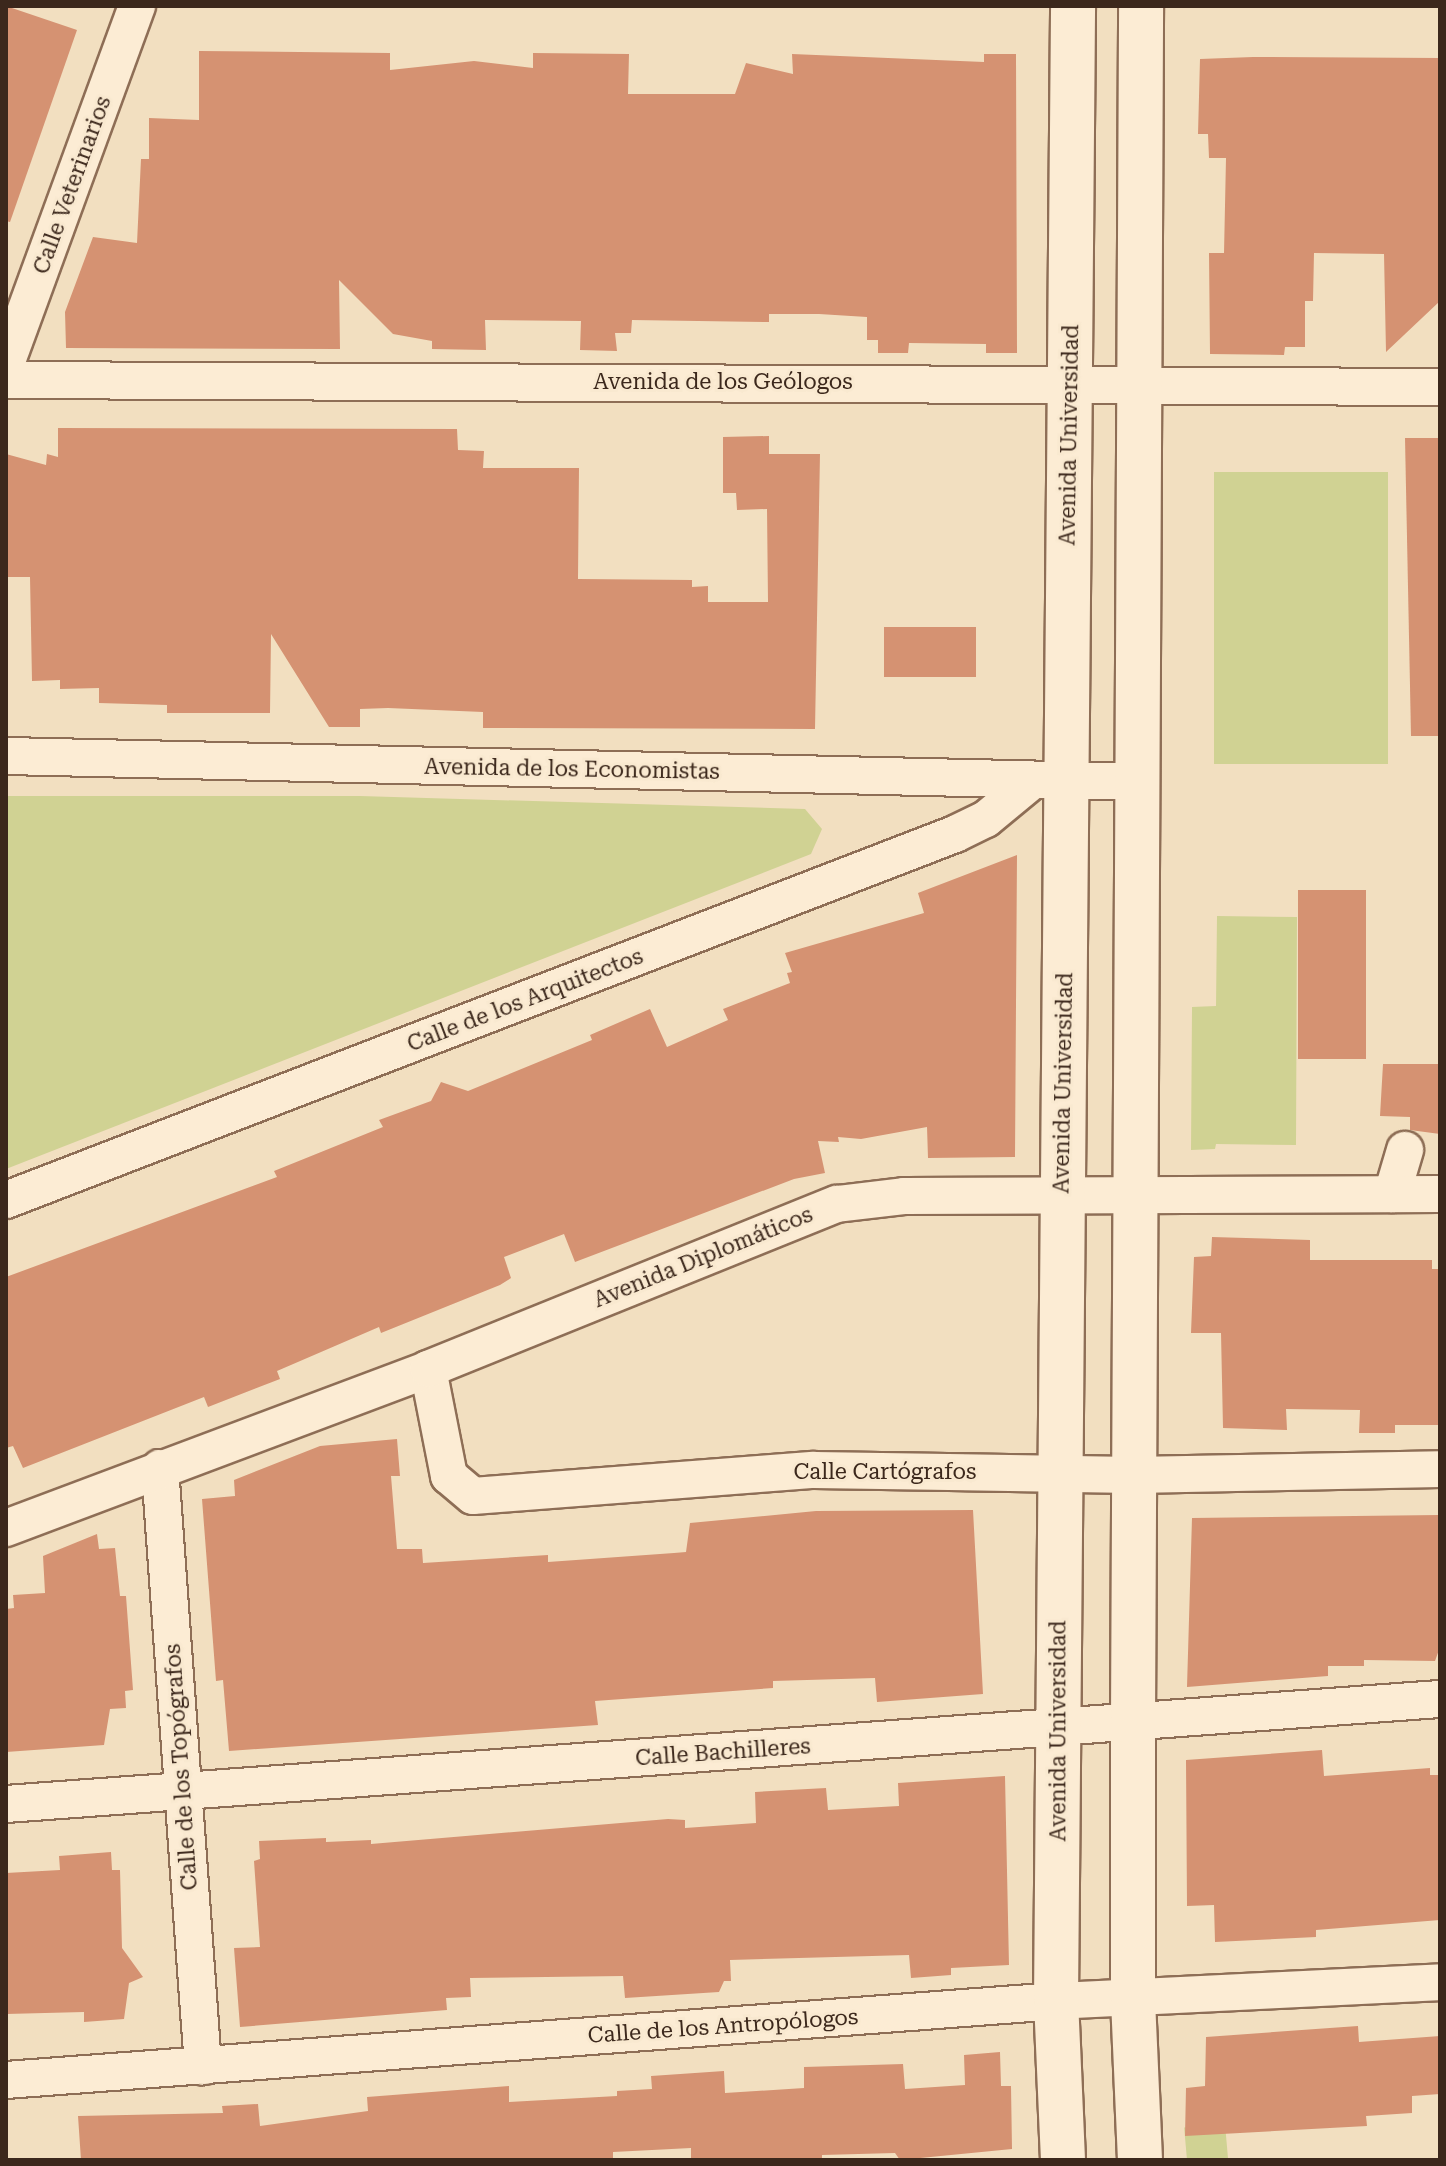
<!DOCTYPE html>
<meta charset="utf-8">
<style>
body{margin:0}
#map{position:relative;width:1446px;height:2166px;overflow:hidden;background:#f2dfc0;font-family:"Roboto Serif",serif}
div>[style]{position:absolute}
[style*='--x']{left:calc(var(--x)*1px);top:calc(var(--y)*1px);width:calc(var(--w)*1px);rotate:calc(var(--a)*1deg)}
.green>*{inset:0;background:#d0d293;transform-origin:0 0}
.building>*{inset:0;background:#d59272;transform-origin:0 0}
.roads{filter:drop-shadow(2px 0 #8e6e56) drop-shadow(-2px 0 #8e6e56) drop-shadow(0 2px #8e6e56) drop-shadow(0 -2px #8e6e56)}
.street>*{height:36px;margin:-18px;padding:0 18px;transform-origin:18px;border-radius:18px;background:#fcecd4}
.secondary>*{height:44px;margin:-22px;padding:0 22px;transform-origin:22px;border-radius:22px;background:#fcecd4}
span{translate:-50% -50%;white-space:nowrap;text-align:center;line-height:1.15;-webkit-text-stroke:6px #f9e9d0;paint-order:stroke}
.street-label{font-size:22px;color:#3c281c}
.frame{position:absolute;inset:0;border:8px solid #3c281c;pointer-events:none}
</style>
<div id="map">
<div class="green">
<div style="left:1388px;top:472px;width:292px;height:174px;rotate:90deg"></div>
<div style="clip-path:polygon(6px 796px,360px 796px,805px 809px,822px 829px,811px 854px,6px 1169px)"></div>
<div style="clip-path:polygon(1217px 916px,1297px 917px,1296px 1145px,1216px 1144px,1215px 1149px,1191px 1150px,1192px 1007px,1216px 1006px)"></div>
<div style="left:1225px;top:2124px;width:36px;height:41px;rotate:85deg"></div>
</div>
<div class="building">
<div style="clip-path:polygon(6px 6px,77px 30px,10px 222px,6px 221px)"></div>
<div style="clip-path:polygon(199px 51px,390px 53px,390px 70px,474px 61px,533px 68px,533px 53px,629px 54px,628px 94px,735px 94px,746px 63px,793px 74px,792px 54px,984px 62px,984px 54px,1016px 54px,1017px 353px,986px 353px,986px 344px,909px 343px,908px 353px,878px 353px,878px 340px,867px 340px,867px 317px,819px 314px,769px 314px,769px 322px,632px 320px,631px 333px,615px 333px,617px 351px,580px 350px,581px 321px,485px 320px,486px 350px,432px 349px,432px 341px,393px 334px,339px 280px,340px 349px,66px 348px,65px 312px,93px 237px,137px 243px,141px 159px,149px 159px,149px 118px,199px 120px)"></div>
<div style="clip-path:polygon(1253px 57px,1440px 58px,1440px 301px,1386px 352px,1384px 254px,1314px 253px,1313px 301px,1305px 301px,1305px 347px,1285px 347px,1284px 355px,1210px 354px,1209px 253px,1224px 253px,1226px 158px,1209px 158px,1208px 134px,1198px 134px,1200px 59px)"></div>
<div style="clip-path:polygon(58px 428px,457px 429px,458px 450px,484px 451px,483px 468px,579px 468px,578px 579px,692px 580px,692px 587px,708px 586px,708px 602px,768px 602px,767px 509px,737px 510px,736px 493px,723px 493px,723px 437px,769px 436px,769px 454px,820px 454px,815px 729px,483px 728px,483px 712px,388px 708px,360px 709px,360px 727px,329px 727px,271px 634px,270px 713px,167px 713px,167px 705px,99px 703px,99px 688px,60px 689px,60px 680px,32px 681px,30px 577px,6px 577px,6px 454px,46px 465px,47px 454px,58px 457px)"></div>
<div style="clip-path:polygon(1405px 438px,1440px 438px,1440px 736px,1411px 736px)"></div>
<div style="left:884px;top:627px;width:92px;height:50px"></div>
<div style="clip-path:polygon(1017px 855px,1015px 1157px,928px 1158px,927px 1127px,861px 1139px,838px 1137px,839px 1142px,818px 1141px,825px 1173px,794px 1179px,575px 1262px,564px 1234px,504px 1257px,511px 1278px,500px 1285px,381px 1333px,379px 1327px,277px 1371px,280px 1379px,208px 1407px,204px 1397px,23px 1468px,13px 1446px,6px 1448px,6px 1277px,277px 1177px,274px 1171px,383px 1127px,379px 1120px,431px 1101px,441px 1082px,468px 1091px,592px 1040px,590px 1035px,650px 1009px,667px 1047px,728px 1020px,723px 1009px,790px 983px,787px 973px,792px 972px,785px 953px,924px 913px,918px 893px)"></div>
<div style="left:1298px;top:890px;width:68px;height:169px"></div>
<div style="clip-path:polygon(1383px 1064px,1440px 1064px,1440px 1134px,1410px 1130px,1410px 1117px,1380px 1116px)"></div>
<div style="clip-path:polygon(1212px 1237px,1310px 1240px,1310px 1260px,1432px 1260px,1432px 1269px,1440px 1269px,1440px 1425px,1395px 1425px,1395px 1433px,1359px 1433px,1360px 1410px,1286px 1409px,1287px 1430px,1223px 1428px,1221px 1333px,1191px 1333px,1194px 1257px,1211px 1256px)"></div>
<div style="clip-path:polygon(397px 1439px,400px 1476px,391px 1476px,397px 1549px,422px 1549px,423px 1563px,548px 1555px,548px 1562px,674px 1553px,686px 1552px,690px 1523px,816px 1511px,973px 1510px,983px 1694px,877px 1702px,875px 1678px,773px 1681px,773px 1688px,595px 1701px,598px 1725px,229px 1751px,223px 1680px,216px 1681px,202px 1499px,235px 1496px,234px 1480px,320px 1446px)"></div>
<div style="clip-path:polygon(1439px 1515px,1440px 1647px,1435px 1661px,1364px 1660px,1364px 1666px,1328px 1666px,1328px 1676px,1187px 1687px,1192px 1518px)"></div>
<div style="clip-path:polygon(97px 1534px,99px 1549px,115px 1548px,120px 1596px,126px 1596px,133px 1690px,125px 1691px,126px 1708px,110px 1709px,104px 1745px,6px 1752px,6px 1609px,14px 1608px,13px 1595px,45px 1593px,43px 1556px)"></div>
<div style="clip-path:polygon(1322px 1750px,1324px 1776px,1430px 1768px,1430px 1775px,1440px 1775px,1440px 1920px,1316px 1930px,1316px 1937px,1215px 1942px,1214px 1905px,1187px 1906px,1186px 1760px)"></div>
<div style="clip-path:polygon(1005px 1776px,1009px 1965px,951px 1968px,951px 1975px,911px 1978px,909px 1955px,730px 1960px,731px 1981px,724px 1981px,719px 1992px,625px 1998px,623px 1976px,470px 1978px,471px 1997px,446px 1998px,447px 2010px,240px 2027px,234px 1948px,260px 1947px,254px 1861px,260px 1859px,259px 1841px,326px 1838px,326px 1842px,371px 1840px,371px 1844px,668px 1819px,685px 1820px,685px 1828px,756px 1823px,755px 1792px,826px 1788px,828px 1810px,899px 1806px,898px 1783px)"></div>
<div style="clip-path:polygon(111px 1852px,112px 1870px,120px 1870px,122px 1948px,143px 1977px,129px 1983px,124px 2019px,84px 2022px,84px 2012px,6px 2014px,6px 1873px,60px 1870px,59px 1856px)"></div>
<div style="clip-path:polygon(1358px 2026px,1359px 2042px,1440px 2036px,1440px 2094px,1412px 2096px,1412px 2113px,1366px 2116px,1367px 2126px,1185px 2136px,1186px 2088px,1205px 2086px,1206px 2037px)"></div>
<div style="clip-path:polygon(1000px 2052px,1001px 2086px,1011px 2086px,1012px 2149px,900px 2160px,895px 2153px,822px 2155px,822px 2160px,691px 2160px,691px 2148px,613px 2152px,613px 2160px,81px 2160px,78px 2116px,223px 2113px,222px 2106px,258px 2104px,260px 2126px,368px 2111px,367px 2097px,509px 2086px,509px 2102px,617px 2096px,617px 2091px,652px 2089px,651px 2076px,724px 2071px,725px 2093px,804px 2088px,804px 2067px,903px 2064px,905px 2089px,965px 2085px,964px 2055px)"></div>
</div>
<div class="roads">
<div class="street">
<div style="--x:6;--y:364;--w:381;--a:-69.9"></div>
<div style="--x:6;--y:380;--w:1434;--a:0.28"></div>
<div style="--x:6;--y:756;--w:1133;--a:1.31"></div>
<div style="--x:1392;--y:1194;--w:46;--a:-73.5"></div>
<div style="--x:6;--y:1200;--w:1017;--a:-21.09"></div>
<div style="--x:955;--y:834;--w:34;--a:-26"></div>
<div style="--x:986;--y:819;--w:61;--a:-39.7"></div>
<div style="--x:428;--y:1369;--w:109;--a:78.9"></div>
<div style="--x:449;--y:1476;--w:31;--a:40"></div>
<div style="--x:473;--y:1496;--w:342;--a:-4.4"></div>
<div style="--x:814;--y:1470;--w:320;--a:0.9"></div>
<div style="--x:1134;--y:1475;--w:306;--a:-1.1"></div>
<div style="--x:160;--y:1468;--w:600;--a:85.89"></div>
<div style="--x:6;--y:1528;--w:451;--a:-20.6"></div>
<div style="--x:428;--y:1369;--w:441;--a:-22"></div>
<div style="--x:837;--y:1204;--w:67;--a:-6.8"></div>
<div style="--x:904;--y:1196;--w:536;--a:-0.21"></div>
<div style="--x:6;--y:1804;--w:1438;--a:-4.19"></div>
<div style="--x:6;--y:2080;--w:1053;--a:-4.3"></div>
<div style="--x:1056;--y:2001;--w:384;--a:-2.8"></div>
</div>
<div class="secondary">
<div style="--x:1063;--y:2160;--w:159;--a:-92.5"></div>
<div style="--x:1056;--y:2001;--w:1995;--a:-89.51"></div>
<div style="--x:1140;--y:2160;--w:162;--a:-92.5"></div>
<div style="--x:1133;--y:1998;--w:275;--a:-90"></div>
<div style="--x:1133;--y:1723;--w:1717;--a:-89.73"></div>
</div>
</div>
<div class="street-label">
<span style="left:72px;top:185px;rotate:-70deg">Calle Veterinarios</span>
<span style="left:723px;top:382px">Avenida de los Geólogos</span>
<span style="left:1069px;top:435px;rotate:-89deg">Avenida Universidad</span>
<span style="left:572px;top:769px;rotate:1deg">Avenida de los Economistas</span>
<span style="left:525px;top:1000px;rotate:-21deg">Calle de los Arquitectos</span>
<span style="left:1063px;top:1083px;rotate:-89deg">Avenida Universidad</span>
<span style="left:703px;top:1257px;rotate:-22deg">Avenida Diplomáticos</span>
<span style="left:885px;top:1472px">Calle Cartógrafos</span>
<span style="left:1058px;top:1731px;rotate:-90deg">Avenida Universidad</span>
<span style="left:723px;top:1752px;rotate:-4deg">Calle Bachilleres</span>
<span style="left:181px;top:1767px;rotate:-94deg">Calle de los Topógrafos</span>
<span style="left:723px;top:2026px;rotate:-4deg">Calle de los Antropólogos</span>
</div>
<div class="frame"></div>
</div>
